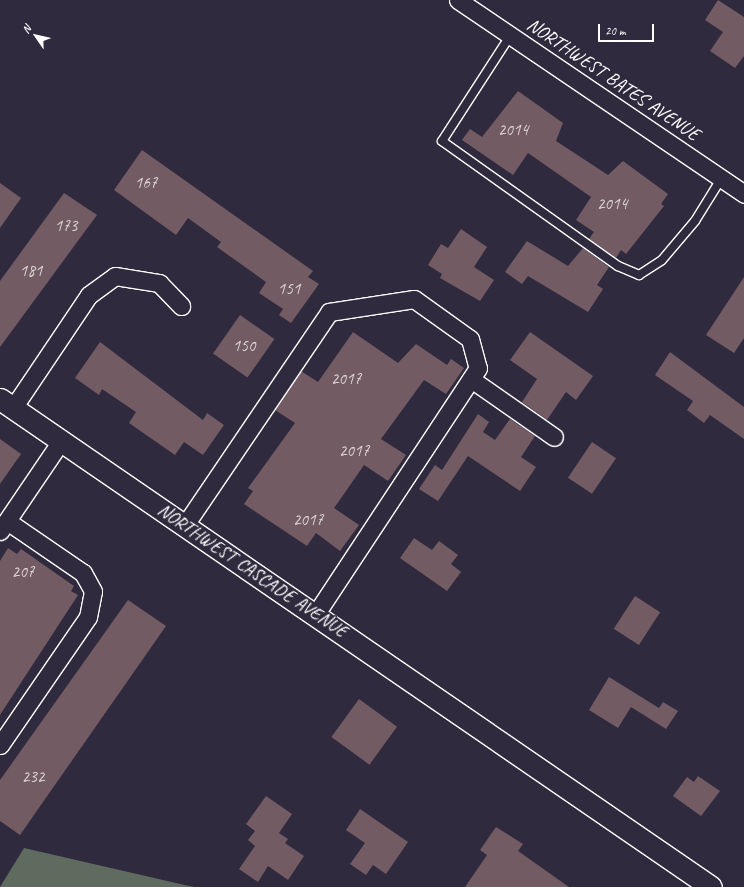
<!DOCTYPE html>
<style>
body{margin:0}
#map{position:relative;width:744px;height:887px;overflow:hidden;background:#2f2a3d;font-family:Caveat,sans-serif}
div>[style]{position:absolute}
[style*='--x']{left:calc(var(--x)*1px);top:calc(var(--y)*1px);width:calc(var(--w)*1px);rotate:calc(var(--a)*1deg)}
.green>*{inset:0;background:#606b60}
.building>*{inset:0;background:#735b63;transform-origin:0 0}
.roads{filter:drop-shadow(1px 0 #fff) drop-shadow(-1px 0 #fff) drop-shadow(0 1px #fff) drop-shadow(0 -1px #fff)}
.service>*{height:8px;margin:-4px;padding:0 4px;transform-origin:4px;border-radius:4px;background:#2f2a3d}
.minor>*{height:17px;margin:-8.5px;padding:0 8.5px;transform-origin:8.5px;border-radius:8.5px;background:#2f2a3d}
.tertiary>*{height:21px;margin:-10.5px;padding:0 10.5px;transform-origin:10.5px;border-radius:10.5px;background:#2f2a3d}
span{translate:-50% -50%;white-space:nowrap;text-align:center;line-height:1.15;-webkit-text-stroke:3px #2f2a3d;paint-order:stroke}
.number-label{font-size:17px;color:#dcd6d8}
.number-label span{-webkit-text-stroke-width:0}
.street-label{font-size:19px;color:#fff}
.north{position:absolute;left:16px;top:16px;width:40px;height:40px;-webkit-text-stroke:3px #2f2a3d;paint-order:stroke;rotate:304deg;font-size:11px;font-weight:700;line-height:16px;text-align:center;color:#fff}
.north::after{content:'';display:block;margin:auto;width:14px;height:18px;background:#fff;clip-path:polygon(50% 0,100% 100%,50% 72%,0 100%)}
.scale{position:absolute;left:598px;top:24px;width:56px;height:18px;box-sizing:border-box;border:2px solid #fff;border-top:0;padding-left:5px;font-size:12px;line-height:14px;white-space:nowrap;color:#fff;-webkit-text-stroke:3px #2f2a3d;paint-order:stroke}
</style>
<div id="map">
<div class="green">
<div style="clip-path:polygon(24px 848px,189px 886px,195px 887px,0 887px)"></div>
</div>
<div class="building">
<div style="clip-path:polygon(718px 0,744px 17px,744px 56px,735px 68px,710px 51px,723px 32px,705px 20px)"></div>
<div style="clip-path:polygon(518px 91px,563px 123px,556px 141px,608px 175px,623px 161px,668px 194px,661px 204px,664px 206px,626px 254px,621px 250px,616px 258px,589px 239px,594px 232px,576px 220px,591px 197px,528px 153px,513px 175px,462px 140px,470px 129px,482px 137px)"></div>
<div style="clip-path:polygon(142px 150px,313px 271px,308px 277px,319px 284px,291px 323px,279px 315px,283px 309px,259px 293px,266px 282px,217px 247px,221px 242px,188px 218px,176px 235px,114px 190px)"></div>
<div style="clip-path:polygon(0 183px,21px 198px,0 228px)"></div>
<div style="clip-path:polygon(64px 193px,97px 215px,0 347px,0 281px)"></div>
<div style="clip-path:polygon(461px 229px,487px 247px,474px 267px,494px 280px,480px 301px,440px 278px,442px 274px,428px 265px,441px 244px,448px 248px)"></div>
<div style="clip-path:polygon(527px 241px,568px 266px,583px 248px,609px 267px,597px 285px,603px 289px,588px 312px,528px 276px,522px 284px,505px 272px)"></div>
<div style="clip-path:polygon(744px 277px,744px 338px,734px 353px,706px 335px)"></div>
<div style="left:240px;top:315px;width:42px;height:47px;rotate:35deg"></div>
<div style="clip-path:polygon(353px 332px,398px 363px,416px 344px,447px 365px,451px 359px,464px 368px,446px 394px,424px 380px,381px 439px,406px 455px,388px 481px,364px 465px,337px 504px,334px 508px,359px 525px,340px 551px,316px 533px,307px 546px,244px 504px,253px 491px,248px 488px,295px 423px,275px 410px,301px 371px,318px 382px)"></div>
<div style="clip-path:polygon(530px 332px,593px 376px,576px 400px,566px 392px,547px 420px,522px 402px,537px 379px,510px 360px)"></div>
<div style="clip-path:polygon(100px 342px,203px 420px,207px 413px,224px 425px,203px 455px,184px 442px,175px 455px,129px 423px,136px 412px,102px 389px,99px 395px,75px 378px)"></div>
<div style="clip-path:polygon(670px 352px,744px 407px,744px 439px,710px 415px,704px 423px,687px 410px,693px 401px,655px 375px)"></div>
<div style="clip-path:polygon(478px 414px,489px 422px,483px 432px,495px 440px,510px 419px,535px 436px,521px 457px,536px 467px,520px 491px,468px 456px,438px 501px,419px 489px,435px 465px,442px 470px)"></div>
<div style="clip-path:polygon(0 439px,21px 454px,0 484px)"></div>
<div style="left:592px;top:442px;width:29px;height:43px;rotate:34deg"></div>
<div style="clip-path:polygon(414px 538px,432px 550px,439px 541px,458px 555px,451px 564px,461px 572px,447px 591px,400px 558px)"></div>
<div style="clip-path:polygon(8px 548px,17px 554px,21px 549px,74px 586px,71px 591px,78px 595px,0 715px,0 561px)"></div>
<div style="left:635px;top:596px;width:30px;height:39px;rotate:33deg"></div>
<div style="clip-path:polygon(128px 600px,166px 626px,20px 835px,0 821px,0 780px)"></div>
<div style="clip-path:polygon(609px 677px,659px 708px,663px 702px,678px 711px,666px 729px,631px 707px,618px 728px,589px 710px)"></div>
<div style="left:359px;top:699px;width:47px;height:47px;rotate:36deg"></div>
<div style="clip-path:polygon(698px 776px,720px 791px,701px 816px,673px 796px,687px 777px,694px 782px)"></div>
<div style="clip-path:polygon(266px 796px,292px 814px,279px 833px,288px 839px,285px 843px,304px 856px,288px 880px,268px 866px,258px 882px,239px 869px,255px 846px,248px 840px,255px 831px,246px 824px)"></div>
<div style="clip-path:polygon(360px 809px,408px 842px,386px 874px,373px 865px,366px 875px,350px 864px,365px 843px,346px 830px)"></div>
<div style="clip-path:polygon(496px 827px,523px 844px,518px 851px,569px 887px,465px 887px,487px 855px,480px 850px)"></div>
</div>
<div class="roads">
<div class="service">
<div style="--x:510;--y:36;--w:125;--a:122.9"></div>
<div style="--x:442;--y:141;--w:216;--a:35.4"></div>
<div style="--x:618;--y:266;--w:23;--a:23"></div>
<div style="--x:639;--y:275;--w:27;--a:-33"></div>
<div style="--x:662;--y:260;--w:51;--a:-49.8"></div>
<div style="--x:695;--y:221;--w:49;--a:-58.2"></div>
</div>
<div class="minor">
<div style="--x:458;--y:0;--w:346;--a:34.1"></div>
<div style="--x:471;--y:379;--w:101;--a:34.9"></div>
<div style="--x:13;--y:408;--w:136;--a:-56.1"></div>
<div style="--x:89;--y:295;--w:32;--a:-36"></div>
<div style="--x:115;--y:276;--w:45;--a:9"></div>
<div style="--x:159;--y:283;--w:32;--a:46"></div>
<div style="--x:185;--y:525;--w:257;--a:-55.9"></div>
<div style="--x:329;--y:312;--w:86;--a:-8.7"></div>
<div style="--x:414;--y:299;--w:69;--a:35.5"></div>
<div style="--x:470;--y:339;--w:30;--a:75"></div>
<div style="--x:478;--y:368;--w:295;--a:123.4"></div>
<div style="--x:0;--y:531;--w:109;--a:-55.9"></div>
<div style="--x:0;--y:745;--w:155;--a:-55.5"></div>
<div style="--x:88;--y:617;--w:26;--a:-79"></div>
<div style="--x:93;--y:591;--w:21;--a:-119"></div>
<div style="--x:83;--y:573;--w:92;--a:-145.6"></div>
</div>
<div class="tertiary">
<div style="--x:0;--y:399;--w:862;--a:34.46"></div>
</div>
</div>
<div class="number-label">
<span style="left:513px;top:130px">2014</span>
<span style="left:146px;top:183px">167</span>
<span style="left:612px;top:204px">2014</span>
<span style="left:66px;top:226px">173</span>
<span style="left:31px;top:271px">181</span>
<span style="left:289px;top:289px">151</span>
<span style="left:244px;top:346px">150</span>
<span style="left:346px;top:379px">2017</span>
<span style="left:354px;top:451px">2017</span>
<span style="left:308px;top:520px">2017</span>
<span style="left:23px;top:572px">207</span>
<span style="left:33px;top:777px">232</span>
</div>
<div class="street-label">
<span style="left:613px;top:80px;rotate:34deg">NORTHWEST BATES AVENUE</span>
<span style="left:252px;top:571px;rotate:34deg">NORTHWEST CASCADE AVENUE</span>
</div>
<div class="north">N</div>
<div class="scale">20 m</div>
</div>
